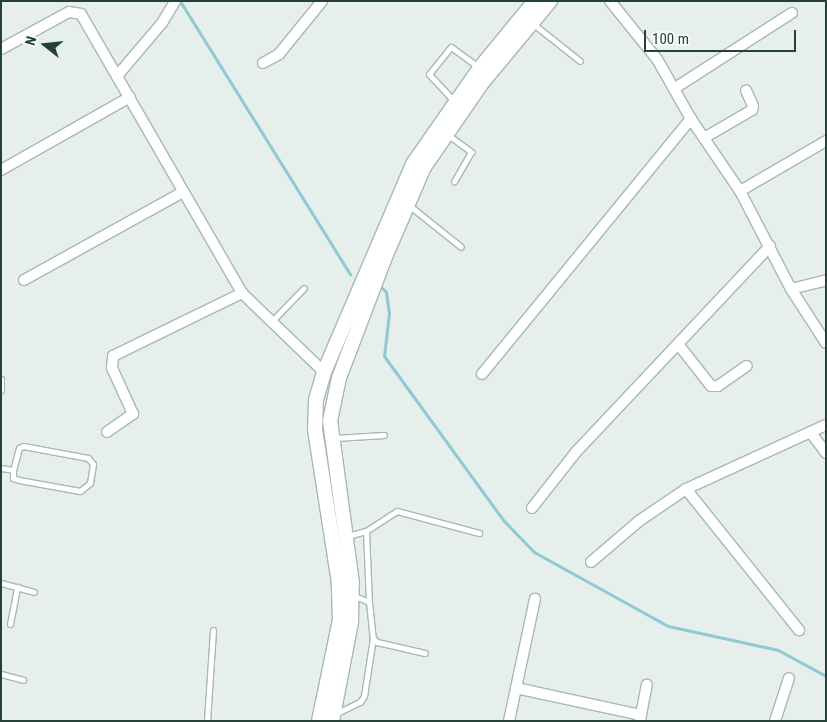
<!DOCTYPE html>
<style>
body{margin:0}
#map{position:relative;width:827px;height:722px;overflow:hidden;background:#e6efeb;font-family:"Roboto Condensed",sans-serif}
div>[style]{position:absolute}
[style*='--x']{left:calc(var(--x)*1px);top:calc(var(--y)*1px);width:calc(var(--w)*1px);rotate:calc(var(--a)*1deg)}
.stream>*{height:3px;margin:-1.5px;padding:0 1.5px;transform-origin:1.5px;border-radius:1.5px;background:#8ec9d4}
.roads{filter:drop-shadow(1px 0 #a8b8b2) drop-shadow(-1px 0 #a8b8b2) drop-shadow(0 1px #a8b8b2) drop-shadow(0 -1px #a8b8b2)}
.service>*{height:5px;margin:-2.5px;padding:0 2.5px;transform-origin:2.5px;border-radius:2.5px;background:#fff}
.minor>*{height:10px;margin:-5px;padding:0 5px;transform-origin:5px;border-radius:5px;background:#fff}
.secondary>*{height:14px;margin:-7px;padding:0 7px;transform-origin:7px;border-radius:7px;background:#fff}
span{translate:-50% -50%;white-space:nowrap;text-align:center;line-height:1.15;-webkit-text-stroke:4px #f7fbf9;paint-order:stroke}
.frame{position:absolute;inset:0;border:2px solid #24423a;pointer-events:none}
.north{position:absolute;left:20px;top:20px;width:50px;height:50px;-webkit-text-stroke:4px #f7fbf9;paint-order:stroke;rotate:286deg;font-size:14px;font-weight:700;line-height:20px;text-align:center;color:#24423a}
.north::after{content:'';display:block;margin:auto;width:18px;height:22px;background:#24423a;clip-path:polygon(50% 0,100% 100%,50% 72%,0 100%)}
.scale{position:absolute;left:644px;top:30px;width:152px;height:22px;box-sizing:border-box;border:2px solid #24423a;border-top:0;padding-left:6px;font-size:15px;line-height:18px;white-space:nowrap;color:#24423a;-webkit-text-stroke:4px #f7fbf9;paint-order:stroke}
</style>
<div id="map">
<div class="stream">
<div style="--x:180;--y:1;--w:322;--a:58.1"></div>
<div style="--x:381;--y:287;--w:7;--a:45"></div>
<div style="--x:386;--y:292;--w:21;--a:82"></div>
<div style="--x:389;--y:313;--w:43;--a:96.6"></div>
<div style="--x:384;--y:356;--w:203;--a:54"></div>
<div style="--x:503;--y:520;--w:45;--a:45.9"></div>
<div style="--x:534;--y:552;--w:153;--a:28.9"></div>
<div style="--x:668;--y:626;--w:113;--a:12.3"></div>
<div style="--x:778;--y:650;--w:55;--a:28.4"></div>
</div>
<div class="roads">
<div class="service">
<div style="--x:532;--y:23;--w:61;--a:38.4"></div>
<div style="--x:455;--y:102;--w:38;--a:-133"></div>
<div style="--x:429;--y:74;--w:35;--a:-51"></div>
<div style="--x:451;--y:47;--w:36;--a:36"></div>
<div style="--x:448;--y:135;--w:29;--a:36"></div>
<div style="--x:471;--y:152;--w:34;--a:120"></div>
<div style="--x:410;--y:206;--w:65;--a:38.8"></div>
<div style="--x:271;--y:322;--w:47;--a:-45.9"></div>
<div style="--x:1;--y:379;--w:11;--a:90"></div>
<div style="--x:335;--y:438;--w:49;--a:-3.5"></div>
<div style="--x:1;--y:468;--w:12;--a:9"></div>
<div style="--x:13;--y:470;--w:8;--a:90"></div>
<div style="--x:13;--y:478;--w:6;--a:18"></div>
<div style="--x:19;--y:480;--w:62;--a:10.2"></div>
<div style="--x:80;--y:491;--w:13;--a:-39"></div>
<div style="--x:90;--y:483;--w:19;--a:-81"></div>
<div style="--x:93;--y:464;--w:8;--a:-130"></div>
<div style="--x:88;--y:458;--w:66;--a:-169.5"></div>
<div style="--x:23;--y:446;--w:4;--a:153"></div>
<div style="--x:19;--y:448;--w:23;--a:105"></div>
<div style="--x:366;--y:531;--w:71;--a:87.6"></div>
<div style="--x:348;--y:536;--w:19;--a:-16"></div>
<div style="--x:366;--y:531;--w:37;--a:-33"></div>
<div style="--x:397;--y:511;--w:85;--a:15"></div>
<div style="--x:1;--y:583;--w:34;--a:15"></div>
<div style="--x:352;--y:595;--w:18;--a:22"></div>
<div style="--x:369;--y:602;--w:36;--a:84"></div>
<div style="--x:373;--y:638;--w:6;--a:45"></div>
<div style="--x:377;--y:642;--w:49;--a:12.9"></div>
<div style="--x:10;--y:624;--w:38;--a:-79"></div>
<div style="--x:1;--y:674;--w:23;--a:15"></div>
<div style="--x:335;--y:714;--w:28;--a:-26"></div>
<div style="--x:360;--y:702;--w:7;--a:-56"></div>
<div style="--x:364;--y:696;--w:59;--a:-81.2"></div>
<div style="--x:207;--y:721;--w:91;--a:-86.2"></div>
</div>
<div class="minor">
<div style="--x:610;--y:1;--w:75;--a:51"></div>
<div style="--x:657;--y:59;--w:69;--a:60.5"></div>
<div style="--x:691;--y:119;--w:87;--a:55.8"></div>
<div style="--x:740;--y:191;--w:110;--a:62.5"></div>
<div style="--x:791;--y:289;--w:64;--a:57.1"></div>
<div style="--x:1;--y:49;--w:77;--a:-28.6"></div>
<div style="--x:69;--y:12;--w:12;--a:9"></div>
<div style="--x:81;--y:14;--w:322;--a:60"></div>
<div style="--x:242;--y:293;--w:114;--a:43.9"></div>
<div style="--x:263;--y:63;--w:18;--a:-29"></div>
<div style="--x:279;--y:54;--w:68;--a:-50.9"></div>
<div style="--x:117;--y:76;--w:70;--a:-49.7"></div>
<div style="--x:162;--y:23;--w:26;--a:-59"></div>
<div style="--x:675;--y:88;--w:139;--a:-32.7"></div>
<div style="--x:704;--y:138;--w:56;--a:-30.3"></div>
<div style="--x:752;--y:110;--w:4;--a:-76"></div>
<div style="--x:753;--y:106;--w:17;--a:-114"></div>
<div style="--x:1;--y:170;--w:148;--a:-29.5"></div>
<div style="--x:740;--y:191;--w:99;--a:-30.2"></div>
<div style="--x:24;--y:280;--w:182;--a:-29"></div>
<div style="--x:791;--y:289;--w:36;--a:-14"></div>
<div style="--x:678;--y:344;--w:53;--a:51.8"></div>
<div style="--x:711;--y:386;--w:7;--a:0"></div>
<div style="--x:718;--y:386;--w:35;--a:-35"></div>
<div style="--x:482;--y:374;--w:330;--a:-50.7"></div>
<div style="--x:107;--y:432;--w:32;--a:-35"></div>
<div style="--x:133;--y:414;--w:51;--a:-114.5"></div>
<div style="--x:112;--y:368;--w:12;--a:-85"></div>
<div style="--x:113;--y:356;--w:144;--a:-26"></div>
<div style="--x:811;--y:433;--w:25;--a:53"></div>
<div style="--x:686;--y:489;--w:181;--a:51.3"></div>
<div style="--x:532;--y:508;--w:71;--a:-51.8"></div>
<div style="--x:576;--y:452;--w:283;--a:-46.7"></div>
<div style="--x:591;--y:562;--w:63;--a:-40.5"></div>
<div style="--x:639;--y:521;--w:57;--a:-34.2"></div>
<div style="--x:686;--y:489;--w:154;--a:-24.6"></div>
<div style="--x:516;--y:688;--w:128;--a:12.2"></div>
<div style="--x:640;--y:720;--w:36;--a:-79"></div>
<div style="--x:509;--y:721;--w:125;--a:-78"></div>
<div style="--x:775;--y:721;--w:45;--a:-72"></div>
</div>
<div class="secondary">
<div style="--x:319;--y:721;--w:103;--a:-78.3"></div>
<div style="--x:340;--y:620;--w:37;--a:-92"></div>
<div style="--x:339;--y:583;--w:156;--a:-98.9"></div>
<div style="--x:315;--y:429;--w:29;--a:-88"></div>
<div style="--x:316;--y:400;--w:29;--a:-74"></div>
<div style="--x:324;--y:372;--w:226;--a:-66.8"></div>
<div style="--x:413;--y:164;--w:117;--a:-55.1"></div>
<div style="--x:480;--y:68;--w:87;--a:-50.6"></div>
<div style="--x:332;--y:721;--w:101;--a:-79.1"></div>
<div style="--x:351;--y:622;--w:39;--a:-89"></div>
<div style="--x:352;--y:583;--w:163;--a:-97.7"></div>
<div style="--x:330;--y:421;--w:44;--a:-78.2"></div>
<div style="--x:339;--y:378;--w:129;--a:-69.2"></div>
<div style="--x:385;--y:257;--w:98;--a:-66.6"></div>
<div style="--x:424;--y:167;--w:101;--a:-55.5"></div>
<div style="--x:481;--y:84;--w:108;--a:-50.3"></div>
</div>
</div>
<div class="frame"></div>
<div class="north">N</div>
<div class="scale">100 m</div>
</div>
